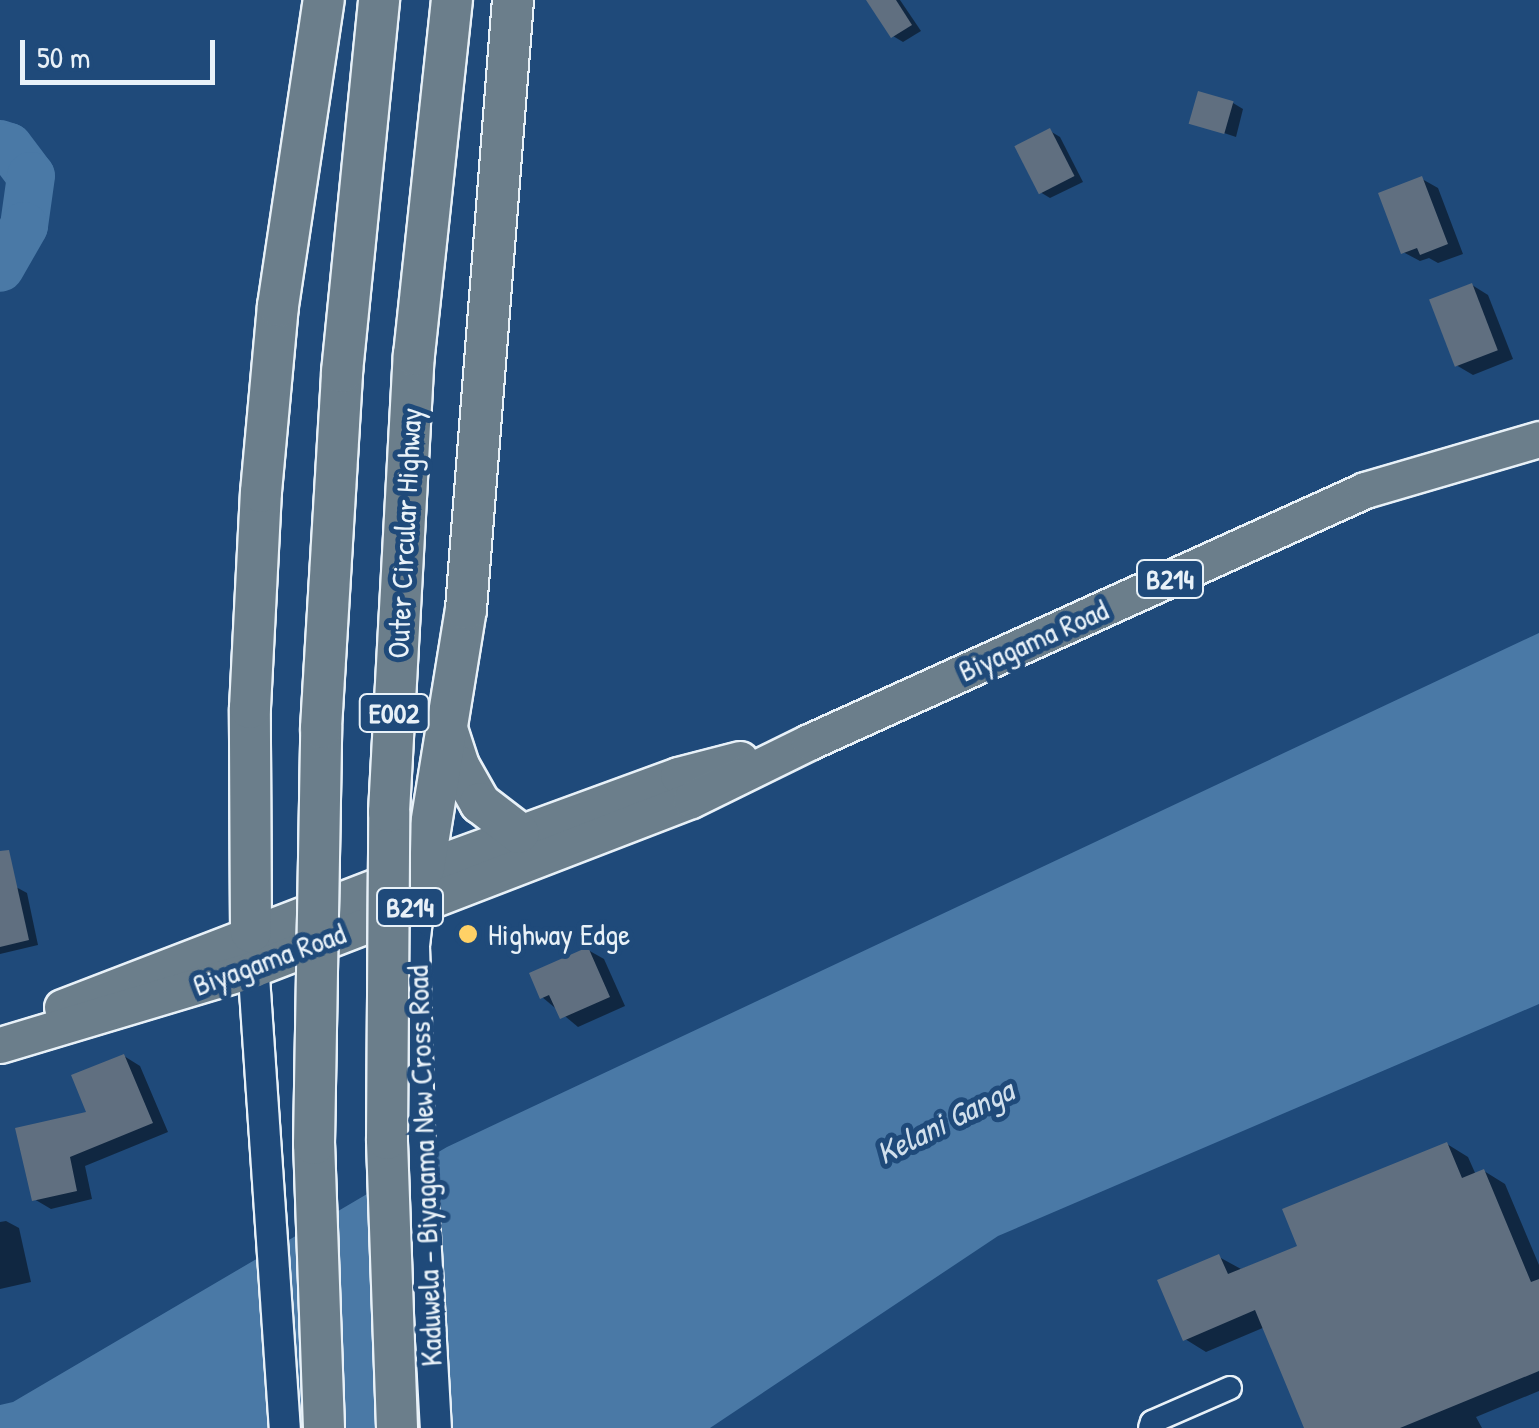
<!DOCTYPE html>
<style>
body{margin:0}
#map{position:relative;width:1539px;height:1428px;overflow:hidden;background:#1f4a7a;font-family:"Patrick Hand",sans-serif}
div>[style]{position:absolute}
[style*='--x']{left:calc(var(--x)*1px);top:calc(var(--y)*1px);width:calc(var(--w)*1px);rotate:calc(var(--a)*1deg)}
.water>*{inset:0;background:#4a79a6}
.shadow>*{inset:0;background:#0007}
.river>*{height:48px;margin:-24px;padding:0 24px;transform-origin:24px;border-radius:24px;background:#4a79a6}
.building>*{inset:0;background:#606f80;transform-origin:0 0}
.roads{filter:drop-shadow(2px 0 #e8f1f8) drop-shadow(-2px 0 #e8f1f8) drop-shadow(0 2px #e8f1f8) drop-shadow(0 -2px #e8f1f8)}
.street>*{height:22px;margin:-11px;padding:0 11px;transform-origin:11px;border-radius:11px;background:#1f4a7a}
.secondary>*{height:30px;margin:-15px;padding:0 15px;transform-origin:15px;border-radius:15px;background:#1f4a7a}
.primary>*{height:35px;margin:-17.5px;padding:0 17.5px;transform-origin:17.5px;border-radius:17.5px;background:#6b7e8b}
.highway>*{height:40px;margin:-20px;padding:0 20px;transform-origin:20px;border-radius:20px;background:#6b7e8b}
.bridges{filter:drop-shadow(2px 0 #e8f1f8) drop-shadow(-2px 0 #e8f1f8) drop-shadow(0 2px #e8f1f8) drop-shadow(0 -2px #e8f1f8)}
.highway-bridge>*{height:40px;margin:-20px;padding:0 20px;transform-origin:20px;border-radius:20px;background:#6b7e8b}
.dots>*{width:28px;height:28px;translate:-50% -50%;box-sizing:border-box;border:5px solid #1f4a7a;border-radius:50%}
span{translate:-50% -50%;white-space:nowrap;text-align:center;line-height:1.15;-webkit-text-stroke:10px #1f4a7a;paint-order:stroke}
.shield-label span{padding:2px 8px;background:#1f4a7a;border:2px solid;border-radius:8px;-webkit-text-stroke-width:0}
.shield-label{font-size:28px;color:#e8f1f8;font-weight:700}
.street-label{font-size:30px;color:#e8f1f8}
.poi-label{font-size:30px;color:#e8f1f8}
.left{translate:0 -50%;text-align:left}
.water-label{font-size:32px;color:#d0dfec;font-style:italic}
.scale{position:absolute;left:20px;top:40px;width:195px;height:45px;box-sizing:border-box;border:5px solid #e8f1f8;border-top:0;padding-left:12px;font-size:30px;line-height:35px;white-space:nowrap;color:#e8f1f8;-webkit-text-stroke:8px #1f4a7a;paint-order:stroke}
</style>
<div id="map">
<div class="water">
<div style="clip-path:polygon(1539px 633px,1539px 1004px,998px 1236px,710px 1428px,0 1428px,0 1405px,13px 1402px,447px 1147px)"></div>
</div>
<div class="shadow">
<div style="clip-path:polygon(869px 0,900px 0,921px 31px,903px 42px,893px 36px)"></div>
<div style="clip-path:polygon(1233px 103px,1243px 109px,1236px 137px,1191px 122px)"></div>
<div style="clip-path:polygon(1050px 131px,1060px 137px,1083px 182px,1050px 198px,1040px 192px)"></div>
<div style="clip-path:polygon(1422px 179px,1438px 188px,1463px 254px,1438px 263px,1429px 258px,1420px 261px,1403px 252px)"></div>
<div style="clip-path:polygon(1472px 285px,1488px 295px,1513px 359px,1473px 375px,1456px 365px)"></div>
<div style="clip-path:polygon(16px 887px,27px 893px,38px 945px,0 954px,0 891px)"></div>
<div style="clip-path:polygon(588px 950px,604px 959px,625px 1006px,578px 1027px,542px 997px)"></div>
<div style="clip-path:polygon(124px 1056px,140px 1066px,168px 1132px,85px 1166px,92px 1199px,51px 1209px,34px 1199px)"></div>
<div style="clip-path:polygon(1447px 1144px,1468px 1157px,1476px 1175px,1484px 1171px,1505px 1184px,1539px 1265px,1539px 1391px,1476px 1417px,1482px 1428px,1306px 1428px,1265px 1327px,1206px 1352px,1185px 1339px,1219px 1257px,1241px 1269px,1300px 1247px)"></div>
<div style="clip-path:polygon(6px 1221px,19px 1228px,31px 1282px,0 1289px,0 1222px)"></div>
</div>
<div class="river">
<div style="--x:0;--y:144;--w:9;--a:18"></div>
<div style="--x:9;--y:147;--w:36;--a:53"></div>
<div style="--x:31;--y:176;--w:50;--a:98"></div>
<div style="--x:24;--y:226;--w:48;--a:119.7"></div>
</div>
<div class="building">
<div style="clip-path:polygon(866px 0,896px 0,912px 25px,891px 38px)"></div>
<div style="left:1198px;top:91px;width:37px;height:34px;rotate:16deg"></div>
<div style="left:1050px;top:128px;width:54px;height:40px;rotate:63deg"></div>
<div style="clip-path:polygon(1422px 176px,1448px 244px,1420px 255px,1417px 248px,1401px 254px,1378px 193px)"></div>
<div style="left:1472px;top:283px;width:72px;height:46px;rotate:69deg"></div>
<div style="clip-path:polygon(9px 850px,29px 940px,0 947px,0 851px)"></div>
<div style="clip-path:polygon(588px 947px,610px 997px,560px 1019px,549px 995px,540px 999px,529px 973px)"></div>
<div style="clip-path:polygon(124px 1054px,153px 1123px,70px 1157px,77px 1191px,32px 1201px,15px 1128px,86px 1112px,71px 1075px)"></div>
<div style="clip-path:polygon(1447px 1142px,1462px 1178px,1484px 1169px,1531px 1282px,1539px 1279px,1539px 1371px,1400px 1428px,1304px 1428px,1255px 1310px,1183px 1341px,1157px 1280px,1219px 1254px,1228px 1274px,1297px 1246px,1282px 1209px)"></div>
</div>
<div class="roads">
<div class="street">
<div style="--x:1150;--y:1428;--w:6;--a:-72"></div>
<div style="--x:1152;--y:1422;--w:85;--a:-23.6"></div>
</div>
<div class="secondary">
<div style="--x:421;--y:887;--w:59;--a:96.8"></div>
<div style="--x:414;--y:946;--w:180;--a:88.4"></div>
<div style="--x:419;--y:1126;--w:302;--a:86.8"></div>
<div style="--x:252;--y:947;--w:482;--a:86.1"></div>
</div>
<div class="primary">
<div style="--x:62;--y:1007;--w:388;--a:-21"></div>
<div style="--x:424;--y:868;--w:270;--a:-20.1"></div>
<div style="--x:678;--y:775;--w:64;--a:-14.5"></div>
<div style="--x:0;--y:1045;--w:264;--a:-16.7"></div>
<div style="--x:253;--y:969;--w:469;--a:-21.1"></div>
<div style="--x:691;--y:800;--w:131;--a:-26.2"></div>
<div style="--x:809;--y:742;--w:610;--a:-24.38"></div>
<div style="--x:1365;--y:490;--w:181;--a:-16.3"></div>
</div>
<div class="highway">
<div style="--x:448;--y:732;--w:36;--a:72"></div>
<div style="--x:459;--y:766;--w:43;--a:60.4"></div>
<div style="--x:480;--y:803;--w:49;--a:37.6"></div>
<div style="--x:424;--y:868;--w:262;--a:-80.8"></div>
<div style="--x:466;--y:609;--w:611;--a:-85.59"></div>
<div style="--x:251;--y:932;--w:224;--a:-90.3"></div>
<div style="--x:250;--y:708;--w:216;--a:-87.1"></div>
<div style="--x:261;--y:492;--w:187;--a:-84.8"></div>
<div style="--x:278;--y:306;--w:309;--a:-81.5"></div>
</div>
</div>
<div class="bridges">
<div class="highway-bridge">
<div style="--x:324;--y:1428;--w:284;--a:-92"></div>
<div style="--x:314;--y:1144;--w:416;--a:-89"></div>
<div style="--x:321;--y:728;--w:357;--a:-86.6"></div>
<div style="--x:342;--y:372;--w:374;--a:-84.3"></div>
<div style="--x:397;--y:1428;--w:289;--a:-92"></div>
<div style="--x:387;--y:1139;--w:327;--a:-89.6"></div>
<div style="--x:389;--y:812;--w:458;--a:-86.9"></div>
<div style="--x:414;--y:355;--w:357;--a:-83.9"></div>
</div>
</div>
<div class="dots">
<div style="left:468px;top:934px;background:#ffd166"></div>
</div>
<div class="shield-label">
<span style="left:1170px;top:579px">B214</span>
<span style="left:394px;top:713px">E002</span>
<span style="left:410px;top:907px">B214</span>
</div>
<div class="street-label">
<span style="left:404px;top:533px;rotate:-87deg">Outer Circular Highway</span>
<span style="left:1033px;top:640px;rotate:-24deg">Biyagama Road</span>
<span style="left:269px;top:959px;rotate:-20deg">Biyagama Road</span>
<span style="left:424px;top:1166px;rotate:-92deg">Kaduwela - Biyagama New Cross Road</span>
</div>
<div class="poi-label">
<span class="left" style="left:488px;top:934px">Highway Edge</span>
</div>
<div class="water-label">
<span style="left:945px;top:1122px;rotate:-27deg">Kelani Ganga</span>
</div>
<div class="scale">50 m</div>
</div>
